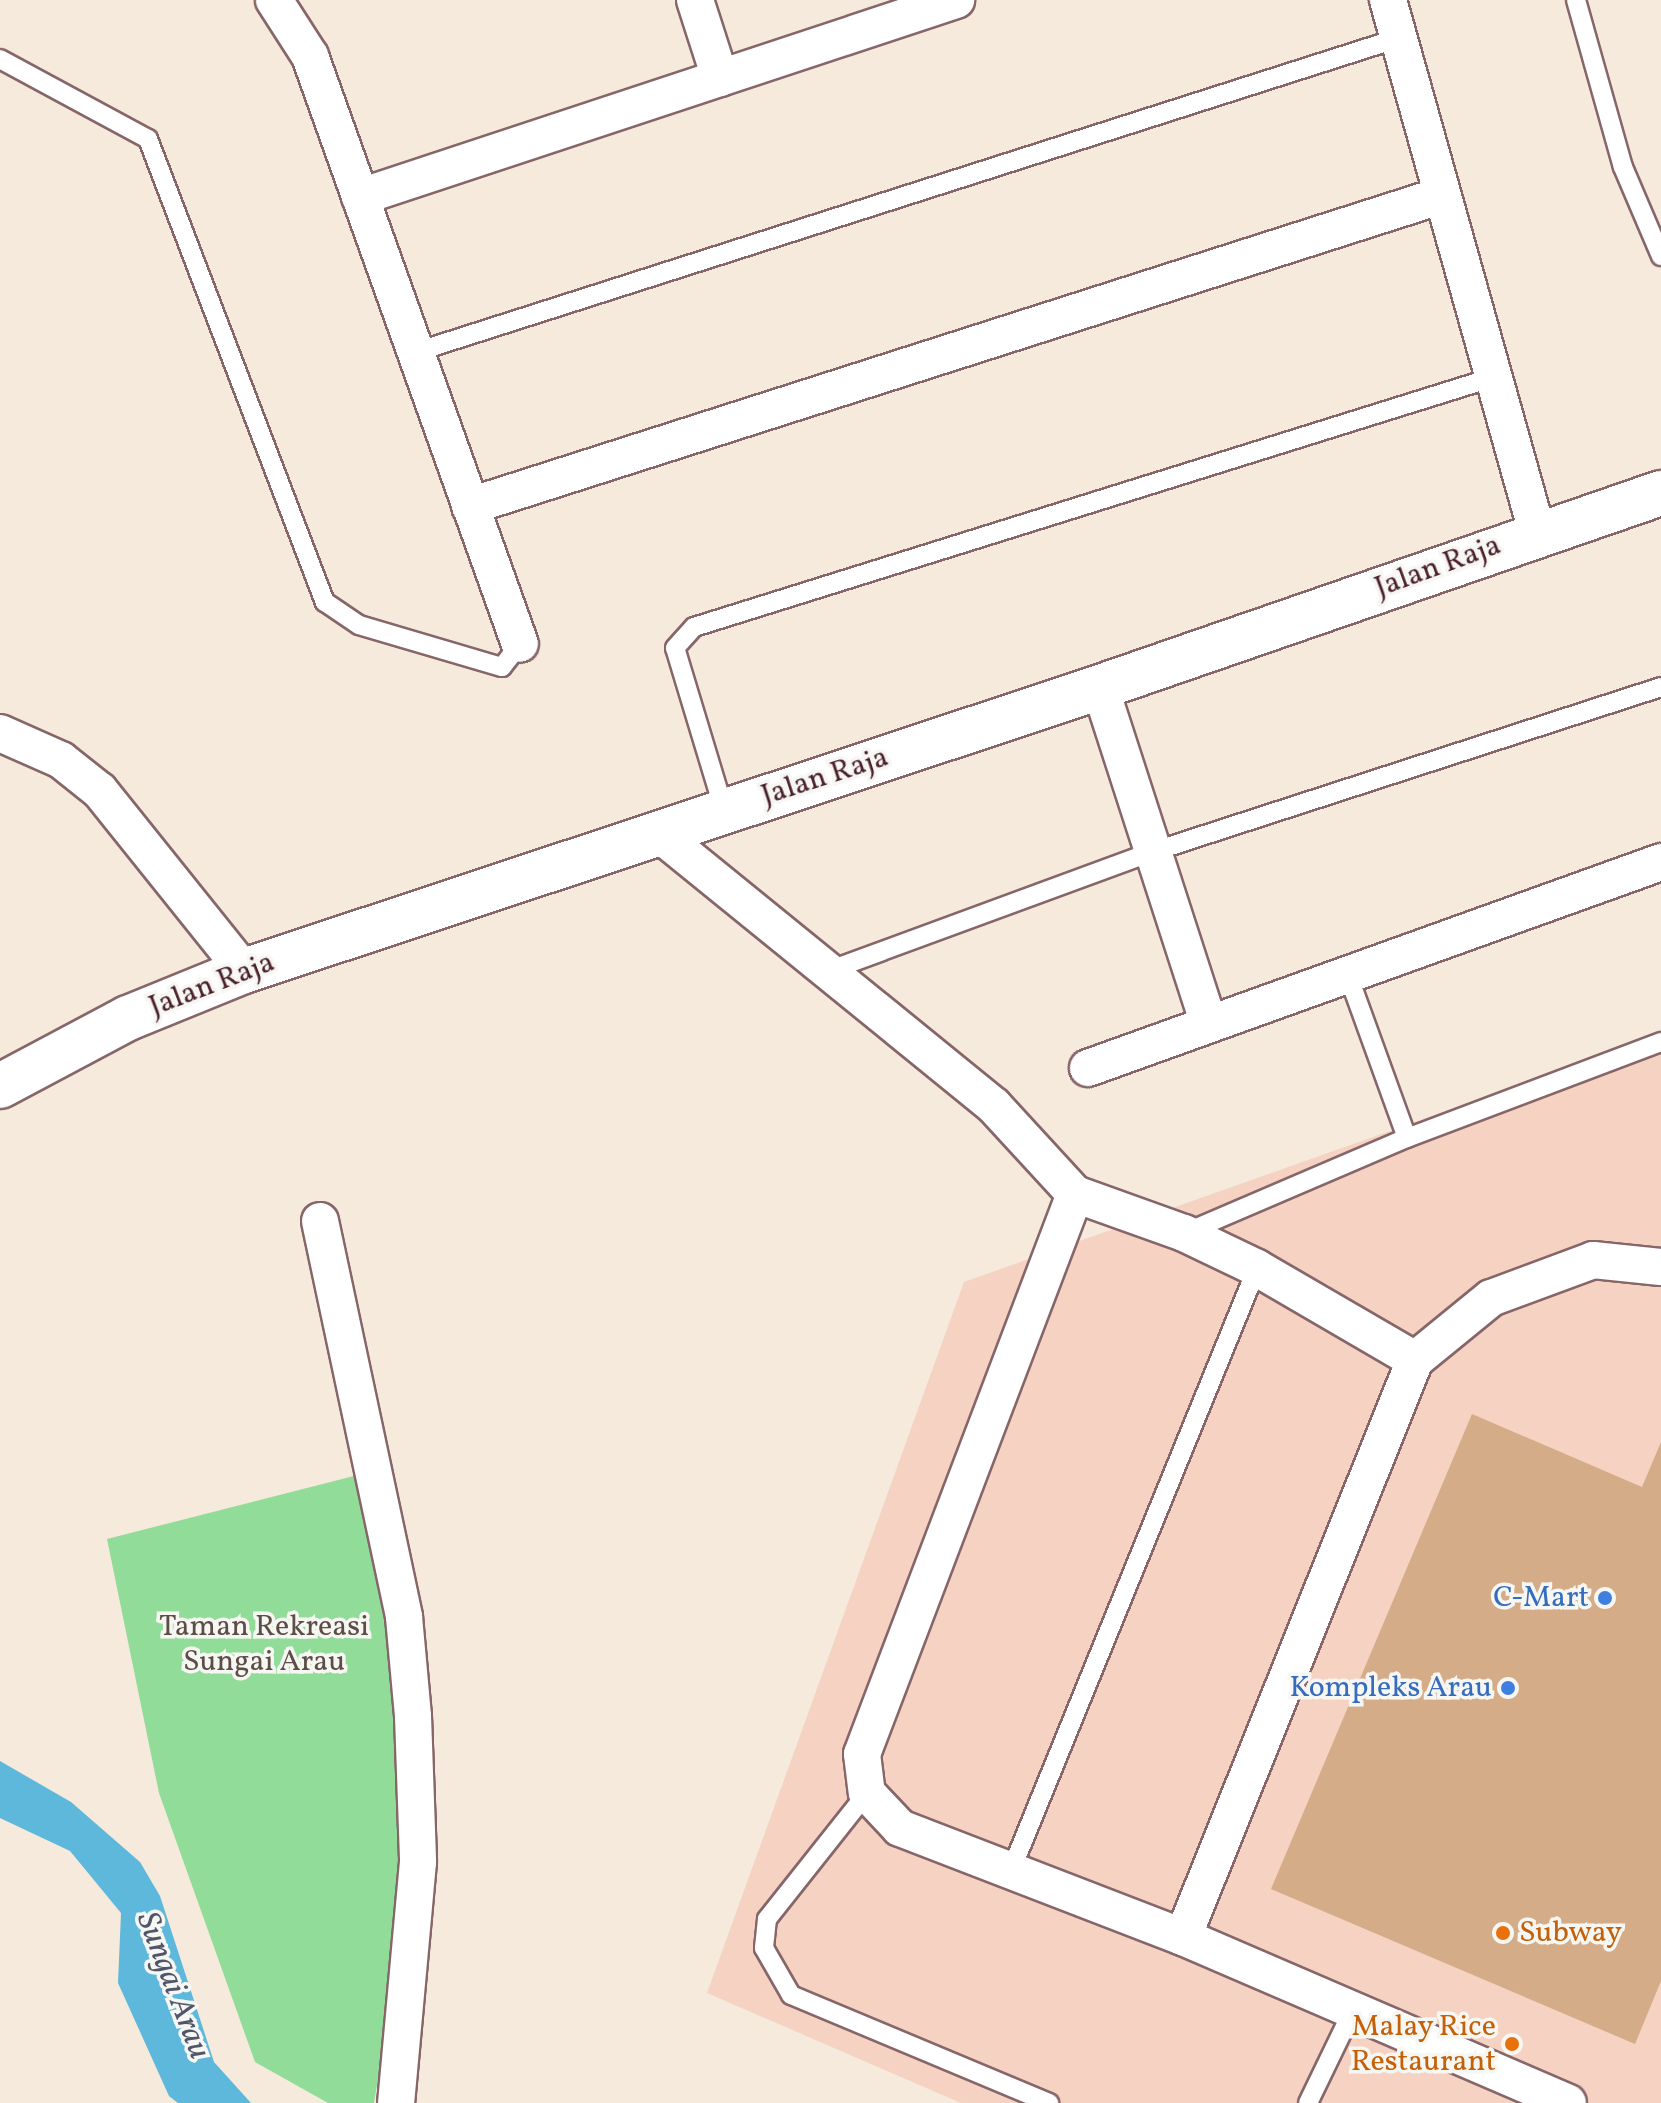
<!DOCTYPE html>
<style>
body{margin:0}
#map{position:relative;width:1661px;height:2103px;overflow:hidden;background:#f5eadb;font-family:Vollkorn,serif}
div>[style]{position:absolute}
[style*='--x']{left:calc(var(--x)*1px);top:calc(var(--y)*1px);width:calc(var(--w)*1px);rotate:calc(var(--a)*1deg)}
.built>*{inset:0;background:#f5d2c2}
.green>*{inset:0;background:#90dc98}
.water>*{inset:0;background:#5eb8db}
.building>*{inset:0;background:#d5ac88}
.roads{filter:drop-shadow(2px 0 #866669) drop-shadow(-2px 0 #866669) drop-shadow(0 2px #866669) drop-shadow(0 -2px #866669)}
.service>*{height:18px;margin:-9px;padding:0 9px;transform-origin:9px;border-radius:9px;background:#fff}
.minor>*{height:36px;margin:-18px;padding:0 18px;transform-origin:18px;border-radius:18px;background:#fff}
.tertiary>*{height:44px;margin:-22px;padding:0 22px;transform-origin:22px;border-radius:22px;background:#fff}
.dots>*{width:22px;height:22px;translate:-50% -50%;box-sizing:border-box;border:4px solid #f6f6f2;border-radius:50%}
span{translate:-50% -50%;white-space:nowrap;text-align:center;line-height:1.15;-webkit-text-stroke:7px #f6f6f2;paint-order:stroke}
.street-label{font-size:30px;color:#4a1f2b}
.shop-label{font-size:30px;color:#366cbe}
.right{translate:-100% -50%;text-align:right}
.park-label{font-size:30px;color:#5c4e46}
.food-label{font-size:30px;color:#c56008}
.left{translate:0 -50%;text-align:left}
.water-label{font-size:32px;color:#515569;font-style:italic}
</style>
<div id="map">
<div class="built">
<div style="clip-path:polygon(1661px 1035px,1661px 2103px,961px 2103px,707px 1993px,964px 1282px)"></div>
</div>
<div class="green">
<div style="clip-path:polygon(354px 1476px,398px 1629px,408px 1897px,374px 2103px,328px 2103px,255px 2062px,159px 1793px,107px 1539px)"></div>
</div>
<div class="water">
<div style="clip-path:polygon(0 1761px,71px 1802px,140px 1862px,160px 1896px,214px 2062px,251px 2103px,178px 2103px,169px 2096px,118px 1983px,121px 1913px,70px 1851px,0 1818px)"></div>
</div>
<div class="building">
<div style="clip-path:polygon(1472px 1414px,1642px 1487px,1661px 1442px,1661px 1981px,1635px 2044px,1271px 1889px)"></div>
</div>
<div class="roads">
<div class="service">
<div style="--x:1576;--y:0;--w:173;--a:74.3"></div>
<div style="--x:1623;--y:167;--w:97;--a:66.9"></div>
<div style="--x:0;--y:59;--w:168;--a:28.4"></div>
<div style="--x:148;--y:139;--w:496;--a:69.1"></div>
<div style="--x:325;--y:602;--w:41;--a:34.1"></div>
<div style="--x:359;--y:625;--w:149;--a:16.4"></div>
<div style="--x:502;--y:667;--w:29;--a:-52"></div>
<div style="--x:416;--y:352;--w:1032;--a:-17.72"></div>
<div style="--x:724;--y:810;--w:169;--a:-106.8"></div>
<div style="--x:675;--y:648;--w:28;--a:-48"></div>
<div style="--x:694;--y:627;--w:838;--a:-17.35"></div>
<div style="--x:828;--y:971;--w:345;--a:-20.2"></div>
<div style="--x:1152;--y:852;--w:535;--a:-17.96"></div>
<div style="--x:1348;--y:975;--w:173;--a:70.1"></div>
<div style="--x:1185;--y:1233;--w:241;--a:-23.2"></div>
<div style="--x:1407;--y:1138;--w:272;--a:-20.7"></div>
<div style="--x:867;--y:1793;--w:161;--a:128.4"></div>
<div style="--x:767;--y:1919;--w:29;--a:96"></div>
<div style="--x:764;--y:1948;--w:54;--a:60.1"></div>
<div style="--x:791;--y:1995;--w:280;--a:22.7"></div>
<div style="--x:1010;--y:1873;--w:653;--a:-67.79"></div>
<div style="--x:1308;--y:2103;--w:103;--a:-64.2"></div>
</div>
<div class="minor">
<div style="--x:274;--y:0;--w:67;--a:57.3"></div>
<div style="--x:310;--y:56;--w:624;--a:70.35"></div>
<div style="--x:695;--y:0;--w:82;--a:72.2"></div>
<div style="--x:1388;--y:0;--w:552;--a:74.35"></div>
<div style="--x:360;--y:197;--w:628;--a:-18.29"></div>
<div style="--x:470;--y:506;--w:1021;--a:-17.73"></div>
<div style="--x:1100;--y:687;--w:352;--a:72.1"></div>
<div style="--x:0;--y:733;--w:67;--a:23.9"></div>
<div style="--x:61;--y:760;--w:50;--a:38.5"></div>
<div style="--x:100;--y:791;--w:231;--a:51.3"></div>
<div style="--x:657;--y:832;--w:434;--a:39.1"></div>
<div style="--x:994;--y:1106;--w:120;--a:47.4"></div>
<div style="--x:1075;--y:1194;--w:116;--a:19.7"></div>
<div style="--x:1184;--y:1233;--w:81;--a:25.6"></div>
<div style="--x:1257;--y:1268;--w:183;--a:30.2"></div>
<div style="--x:1088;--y:1068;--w:609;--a:-19.77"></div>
<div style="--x:1075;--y:1194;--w:599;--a:110.82"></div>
<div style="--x:862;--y:1754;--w:39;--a:83"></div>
<div style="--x:867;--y:1793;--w:48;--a:46.7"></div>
<div style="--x:900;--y:1828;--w:303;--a:21.1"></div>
<div style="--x:1183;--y:1937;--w:419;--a:23.3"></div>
<div style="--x:320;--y:1221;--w:405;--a:78"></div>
<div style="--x:404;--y:1617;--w:99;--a:84.8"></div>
<div style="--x:413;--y:1716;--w:146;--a:88"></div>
<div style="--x:418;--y:1862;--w:242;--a:95.2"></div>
<div style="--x:1183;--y:1937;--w:622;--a:-68.1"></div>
<div style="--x:1415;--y:1360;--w:98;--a:-39.2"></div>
<div style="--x:1491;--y:1298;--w:109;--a:-20.4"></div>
<div style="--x:1593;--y:1260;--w:68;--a:5.9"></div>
</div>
<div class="tertiary">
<div style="--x:0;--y:1086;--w:145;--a:-28"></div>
<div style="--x:128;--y:1018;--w:125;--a:-22.1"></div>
<div style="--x:244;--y:971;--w:902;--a:-18.35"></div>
<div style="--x:1100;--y:687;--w:594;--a:-19.08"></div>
</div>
</div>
<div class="dots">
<div style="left:1605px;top:1598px;background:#3f7fe0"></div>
<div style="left:1508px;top:1688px;background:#3f7fe0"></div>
<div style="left:1503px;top:1933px;background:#e8710a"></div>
<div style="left:1512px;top:2044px;background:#e8710a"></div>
</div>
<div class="street-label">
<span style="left:1438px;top:567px;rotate:-20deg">Jalan Raja</span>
<span style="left:825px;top:777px;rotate:-18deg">Jalan Raja</span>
<span style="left:212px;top:985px;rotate:-21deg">Jalan Raja</span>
</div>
<div class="shop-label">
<span class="right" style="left:1589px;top:1598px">C-Mart</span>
<span class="right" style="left:1492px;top:1688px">Kompleks Arau</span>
</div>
<div class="park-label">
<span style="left:264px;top:1644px">Taman Rekreasi<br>Sungai Arau</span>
</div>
<div class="food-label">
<span class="left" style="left:1519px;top:1933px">Subway</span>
<span class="right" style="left:1496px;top:2044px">Malay Rice<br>Restaurant</span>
</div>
<div class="water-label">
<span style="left:172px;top:1986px;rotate:69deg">Sungai Arau</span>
</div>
</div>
